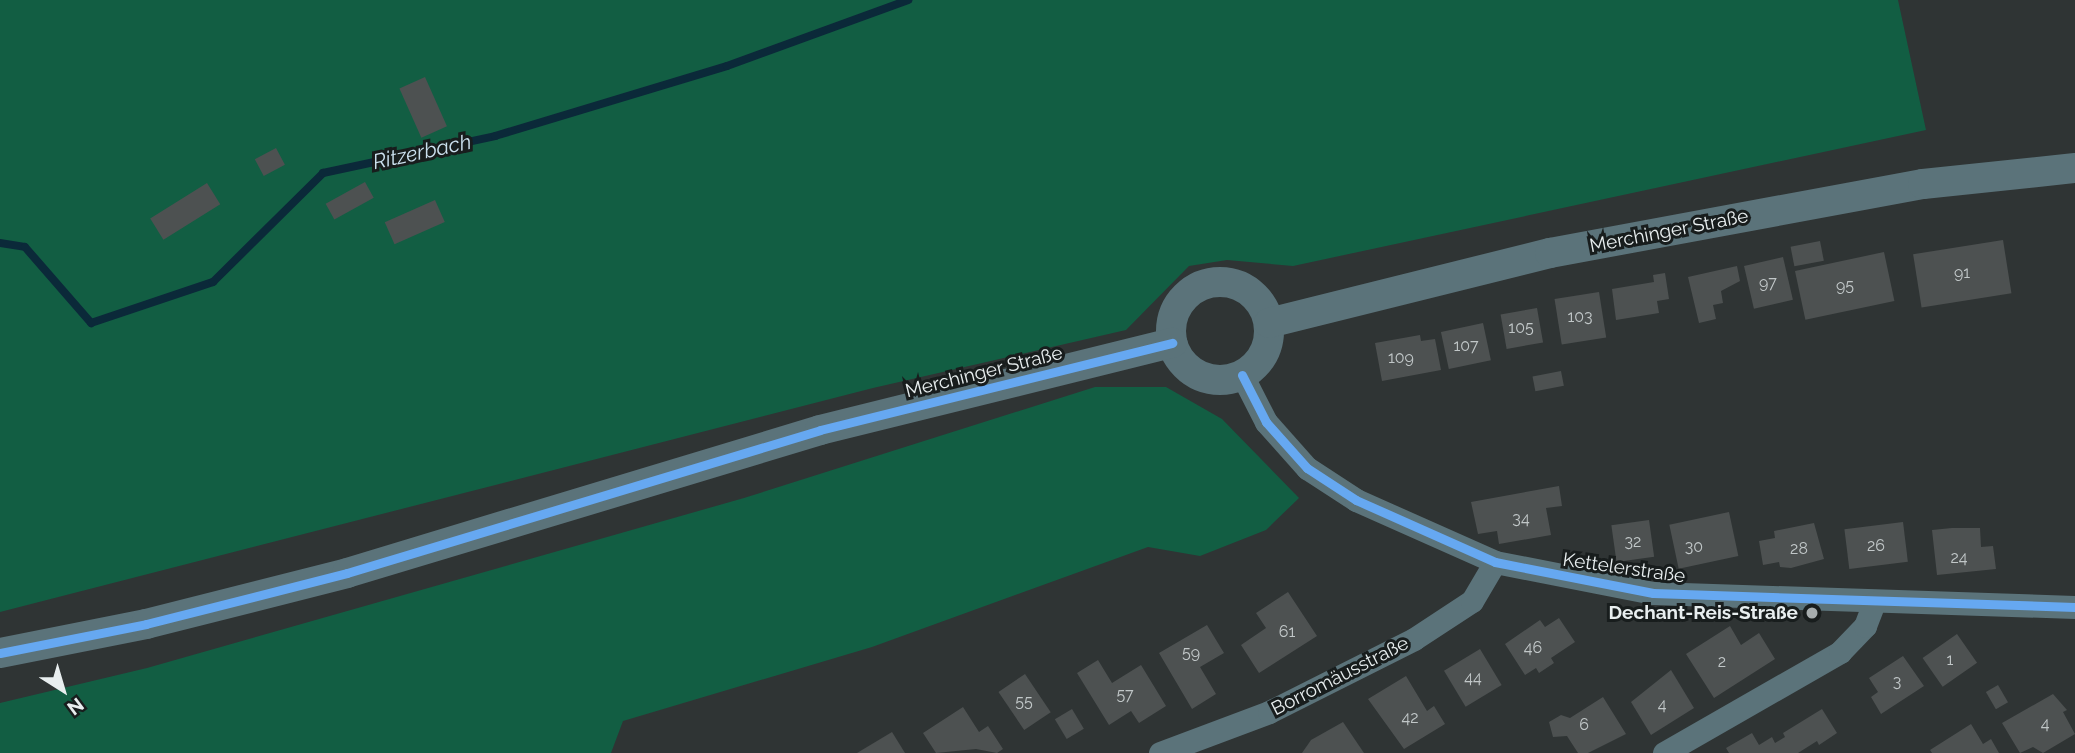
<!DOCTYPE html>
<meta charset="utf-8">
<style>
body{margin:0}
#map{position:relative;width:2075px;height:753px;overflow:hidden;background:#2f3434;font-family:Raleway,sans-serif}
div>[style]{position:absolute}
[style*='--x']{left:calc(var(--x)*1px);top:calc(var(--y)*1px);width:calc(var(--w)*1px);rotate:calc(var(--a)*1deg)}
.green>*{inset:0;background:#125e43}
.stream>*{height:8px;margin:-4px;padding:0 4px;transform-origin:4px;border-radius:4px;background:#0b2939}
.building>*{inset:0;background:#4d5151;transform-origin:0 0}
.minor>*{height:23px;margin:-11.5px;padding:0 11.5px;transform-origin:11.5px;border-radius:11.5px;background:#5b737a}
.tertiary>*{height:30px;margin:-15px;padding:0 15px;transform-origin:15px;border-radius:15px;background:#5b737a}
.tertiary>.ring{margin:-15px;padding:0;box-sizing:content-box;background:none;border:30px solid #5b737a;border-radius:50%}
.cycleway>*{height:9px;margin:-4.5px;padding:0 4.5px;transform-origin:4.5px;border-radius:4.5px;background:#66a8f1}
.dots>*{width:19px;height:19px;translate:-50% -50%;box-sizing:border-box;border:4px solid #181d1d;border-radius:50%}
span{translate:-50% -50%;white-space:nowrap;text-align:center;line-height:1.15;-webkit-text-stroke:6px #181d1d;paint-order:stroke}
.number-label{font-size:16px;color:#c1c7c8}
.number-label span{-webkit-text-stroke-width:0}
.street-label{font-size:19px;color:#e8eeef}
.poi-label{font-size:19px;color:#e8eeef;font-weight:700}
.right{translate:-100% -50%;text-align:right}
.water-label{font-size:21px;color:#cbe1ef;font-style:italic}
.north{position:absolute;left:28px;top:655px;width:70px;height:70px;-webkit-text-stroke:5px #181d1d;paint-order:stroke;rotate:143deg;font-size:19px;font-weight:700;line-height:28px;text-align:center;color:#e8eeef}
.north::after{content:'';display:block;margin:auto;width:24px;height:32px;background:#e8eeef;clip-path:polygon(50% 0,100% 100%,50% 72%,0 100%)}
</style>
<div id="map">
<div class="green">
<div style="clip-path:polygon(0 0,1898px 0,1926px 130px,1293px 266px,1227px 260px,1189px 266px,1126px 330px,873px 388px,0 612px)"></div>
<div style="clip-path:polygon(1095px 387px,1166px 387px,1222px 419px,1299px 498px,1266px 530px,1200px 556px,1148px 547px,872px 647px,623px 721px,611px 753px,0 753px,0 703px,147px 668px,744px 498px)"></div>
</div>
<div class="stream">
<div style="--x:0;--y:243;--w:25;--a:9"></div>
<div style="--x:25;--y:247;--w:101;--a:49"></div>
<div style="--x:91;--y:323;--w:129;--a:-18.6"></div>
<div style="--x:213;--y:282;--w:155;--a:-44.7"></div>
<div style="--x:323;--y:173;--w:176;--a:-12.1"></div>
<div style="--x:495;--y:136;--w:242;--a:-16.8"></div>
<div style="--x:727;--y:66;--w:193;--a:-20"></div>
</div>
<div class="building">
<div style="left:425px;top:77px;width:54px;height:28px;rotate:66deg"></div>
<div style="left:276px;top:148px;width:19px;height:24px;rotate:62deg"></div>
<div style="left:365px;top:182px;width:18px;height:45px;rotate:61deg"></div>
<div style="left:207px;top:183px;width:25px;height:67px;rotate:58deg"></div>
<div style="left:435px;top:200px;width:24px;height:55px;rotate:66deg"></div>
<div style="left:2003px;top:240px;width:54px;height:91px;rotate:81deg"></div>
<div style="left:1820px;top:241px;width:20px;height:30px;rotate:79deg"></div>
<div style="left:1884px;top:252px;width:50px;height:91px;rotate:78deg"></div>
<div style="left:1783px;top:257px;width:44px;height:40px;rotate:77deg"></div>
<div style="clip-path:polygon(1737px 266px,1740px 281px,1721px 291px,1723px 303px,1713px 305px,1716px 319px,1699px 323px,1688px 277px)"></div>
<div style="clip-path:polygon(1665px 273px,1669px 299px,1657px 301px,1659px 313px,1616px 320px,1612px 289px,1654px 282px,1653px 275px)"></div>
<div style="left:1599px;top:292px;width:46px;height:45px;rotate:81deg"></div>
<div style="left:1537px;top:308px;width:35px;height:37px;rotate:80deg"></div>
<div style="left:1483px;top:323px;width:38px;height:43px;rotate:78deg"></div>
<div style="clip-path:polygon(1420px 335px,1421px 341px,1435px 339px,1441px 370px,1382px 381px,1375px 343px)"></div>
<div style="left:1561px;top:371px;width:15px;height:29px;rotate:79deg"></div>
<div style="clip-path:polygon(1559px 486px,1562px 506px,1546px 508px,1551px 535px,1499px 544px,1497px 531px,1478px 534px,1471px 502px)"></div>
<div style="left:1729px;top:512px;width:45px;height:61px;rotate:78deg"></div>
<div style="left:1649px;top:520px;width:37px;height:38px;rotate:82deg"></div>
<div style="left:1903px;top:522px;width:40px;height:59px;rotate:83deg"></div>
<div style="clip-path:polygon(1814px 523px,1824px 559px,1791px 568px,1780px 567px,1779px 562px,1763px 565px,1759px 541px,1775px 538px,1774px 531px)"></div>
<div style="clip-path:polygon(1952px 528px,1980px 528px,1981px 547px,1993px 546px,1996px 569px,1937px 575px,1932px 530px)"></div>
<div style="clip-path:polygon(1288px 592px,1317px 636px,1259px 673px,1241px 645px,1266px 628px,1256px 613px)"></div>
<div style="clip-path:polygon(1559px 618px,1575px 642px,1551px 658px,1554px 663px,1539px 673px,1536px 668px,1525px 675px,1505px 644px,1540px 620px,1545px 627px)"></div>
<div style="clip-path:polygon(1207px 625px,1224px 653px,1200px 667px,1216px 694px,1192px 709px,1159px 653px)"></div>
<div style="clip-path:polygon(1730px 626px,1741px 645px,1759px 633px,1775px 659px,1714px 698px,1686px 654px)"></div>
<div style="left:1957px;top:634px;width:35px;height:42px;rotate:55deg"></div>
<div style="left:1480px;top:649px;width:42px;height:42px;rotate:59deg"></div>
<div style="clip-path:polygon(1903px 656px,1924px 686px,1881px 714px,1871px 697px,1878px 692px,1869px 678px)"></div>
<div style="clip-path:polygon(1098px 660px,1112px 683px,1141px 665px,1166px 706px,1139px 723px,1131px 711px,1109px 725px,1077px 673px)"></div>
<div style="clip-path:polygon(1671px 670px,1694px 708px,1651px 735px,1631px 702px)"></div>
<div style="left:1025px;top:674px;width:46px;height:32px;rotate:56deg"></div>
<div style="clip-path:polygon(1406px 676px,1427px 711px,1434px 706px,1445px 724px,1404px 749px,1368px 699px)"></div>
<div style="left:1998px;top:685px;width:20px;height:14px;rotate:60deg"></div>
<div style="clip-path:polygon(2053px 694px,2067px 710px,2063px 712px,2075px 734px,2043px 753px,2033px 747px,2020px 753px,2002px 723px)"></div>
<div style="clip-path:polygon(1603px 697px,1626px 734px,1588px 753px,1578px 753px,1567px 736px,1553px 737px,1549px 722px,1561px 715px,1570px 718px)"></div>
<div style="clip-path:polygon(963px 707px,979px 732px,988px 726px,1003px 749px,997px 753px,976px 749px,936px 753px,923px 733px)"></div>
<div style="left:1072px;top:709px;width:23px;height:20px;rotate:59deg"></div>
<div style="clip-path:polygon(1822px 709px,1837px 733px,1819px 745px,1817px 741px,1798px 753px,1729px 753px,1726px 748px,1752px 733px,1759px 745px,1772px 737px,1775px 743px,1785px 737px,1783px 733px)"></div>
<div style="clip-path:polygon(1343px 722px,1364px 753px,1302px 753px,1311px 740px)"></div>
<div style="clip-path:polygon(1971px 724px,1983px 744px,1991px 739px,1999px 753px,1932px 753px,1930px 750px)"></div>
<div style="clip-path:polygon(892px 732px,905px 753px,857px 753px)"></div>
</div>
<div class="minor">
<div style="--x:1242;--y:375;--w:53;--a:62.9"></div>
<div style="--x:1266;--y:422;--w:62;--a:48.3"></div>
<div style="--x:1307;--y:468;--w:59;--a:33.1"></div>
<div style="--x:1356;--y:500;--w:152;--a:24"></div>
<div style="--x:1495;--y:562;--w:161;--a:11.1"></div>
<div style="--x:1653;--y:593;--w:422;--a:1.9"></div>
<div style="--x:1160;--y:753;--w:116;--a:-20.6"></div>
<div style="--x:1269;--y:712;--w:162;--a:-26.7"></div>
<div style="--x:1414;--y:639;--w:69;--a:-33.2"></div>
<div style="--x:1472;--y:601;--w:45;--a:-59.5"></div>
<div style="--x:1664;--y:753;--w:203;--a:-29.8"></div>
<div style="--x:1840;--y:652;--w:36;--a:-46"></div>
<div style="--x:1865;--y:626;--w:25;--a:-69"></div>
</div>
<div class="tertiary">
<div class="ring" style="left:1171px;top:282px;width:68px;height:68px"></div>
<div style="--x:1269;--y:323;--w:290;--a:-14"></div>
<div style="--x:1550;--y:253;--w:379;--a:-10.5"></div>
<div style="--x:1923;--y:184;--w:153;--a:-6"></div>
<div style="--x:0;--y:653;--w:149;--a:-11.2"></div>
<div style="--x:146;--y:624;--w:207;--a:-14.2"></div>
<div style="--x:347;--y:573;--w:494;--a:-16.8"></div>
<div style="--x:820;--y:430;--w:363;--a:-13.9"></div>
</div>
<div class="cycleway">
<div style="--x:1242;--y:375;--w:53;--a:62.9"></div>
<div style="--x:1266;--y:422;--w:62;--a:48.3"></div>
<div style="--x:1307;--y:468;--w:59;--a:33.1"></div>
<div style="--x:1356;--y:500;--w:152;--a:24"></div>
<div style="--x:1495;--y:562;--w:161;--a:11.1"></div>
<div style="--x:1653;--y:593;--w:422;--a:1.9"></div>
<div style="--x:0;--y:653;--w:149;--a:-11.2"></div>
<div style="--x:146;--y:624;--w:207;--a:-14.2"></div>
<div style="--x:347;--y:573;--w:494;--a:-16.8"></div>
<div style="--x:820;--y:430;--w:363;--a:-13.9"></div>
</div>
<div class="dots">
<div style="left:1812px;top:613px;background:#a7adae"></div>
</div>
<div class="number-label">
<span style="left:1962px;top:273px">91</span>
<span style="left:1768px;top:283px">97</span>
<span style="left:1845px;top:286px">95</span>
<span style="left:1580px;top:317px">103</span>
<span style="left:1521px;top:328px">105</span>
<span style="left:1466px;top:346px">107</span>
<span style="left:1401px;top:358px">109</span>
<span style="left:1521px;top:519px">34</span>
<span style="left:1633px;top:542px">32</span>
<span style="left:1876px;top:546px">26</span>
<span style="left:1694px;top:547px">30</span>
<span style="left:1799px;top:549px">28</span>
<span style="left:1959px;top:558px">24</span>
<span style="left:1287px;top:632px">61</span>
<span style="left:1533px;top:648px">46</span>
<span style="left:1191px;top:653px">59</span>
<span style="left:1950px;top:660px">1</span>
<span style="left:1722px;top:662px">2</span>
<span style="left:1473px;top:678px">44</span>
<span style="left:1897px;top:682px">3</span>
<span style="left:1125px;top:695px">57</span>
<span style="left:1024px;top:702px">55</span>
<span style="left:1662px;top:705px">4</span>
<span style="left:1410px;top:718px">42</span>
<span style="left:2045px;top:724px">4</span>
<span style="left:1584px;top:725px">6</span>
</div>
<div class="street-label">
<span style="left:1669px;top:231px;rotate:-11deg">Merchinger Straße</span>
<span style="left:984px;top:372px;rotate:-14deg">Merchinger Straße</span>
<span style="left:1624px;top:568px;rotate:8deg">Kettelerstraße</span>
<span style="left:1340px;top:676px;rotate:-27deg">Borromäusstraße</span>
</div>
<div class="poi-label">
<span class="right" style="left:1798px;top:613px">Dechant-Reis-Straße</span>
</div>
<div class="water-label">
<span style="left:422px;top:152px;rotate:-12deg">Ritzerbach</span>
</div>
<div class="north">N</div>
</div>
